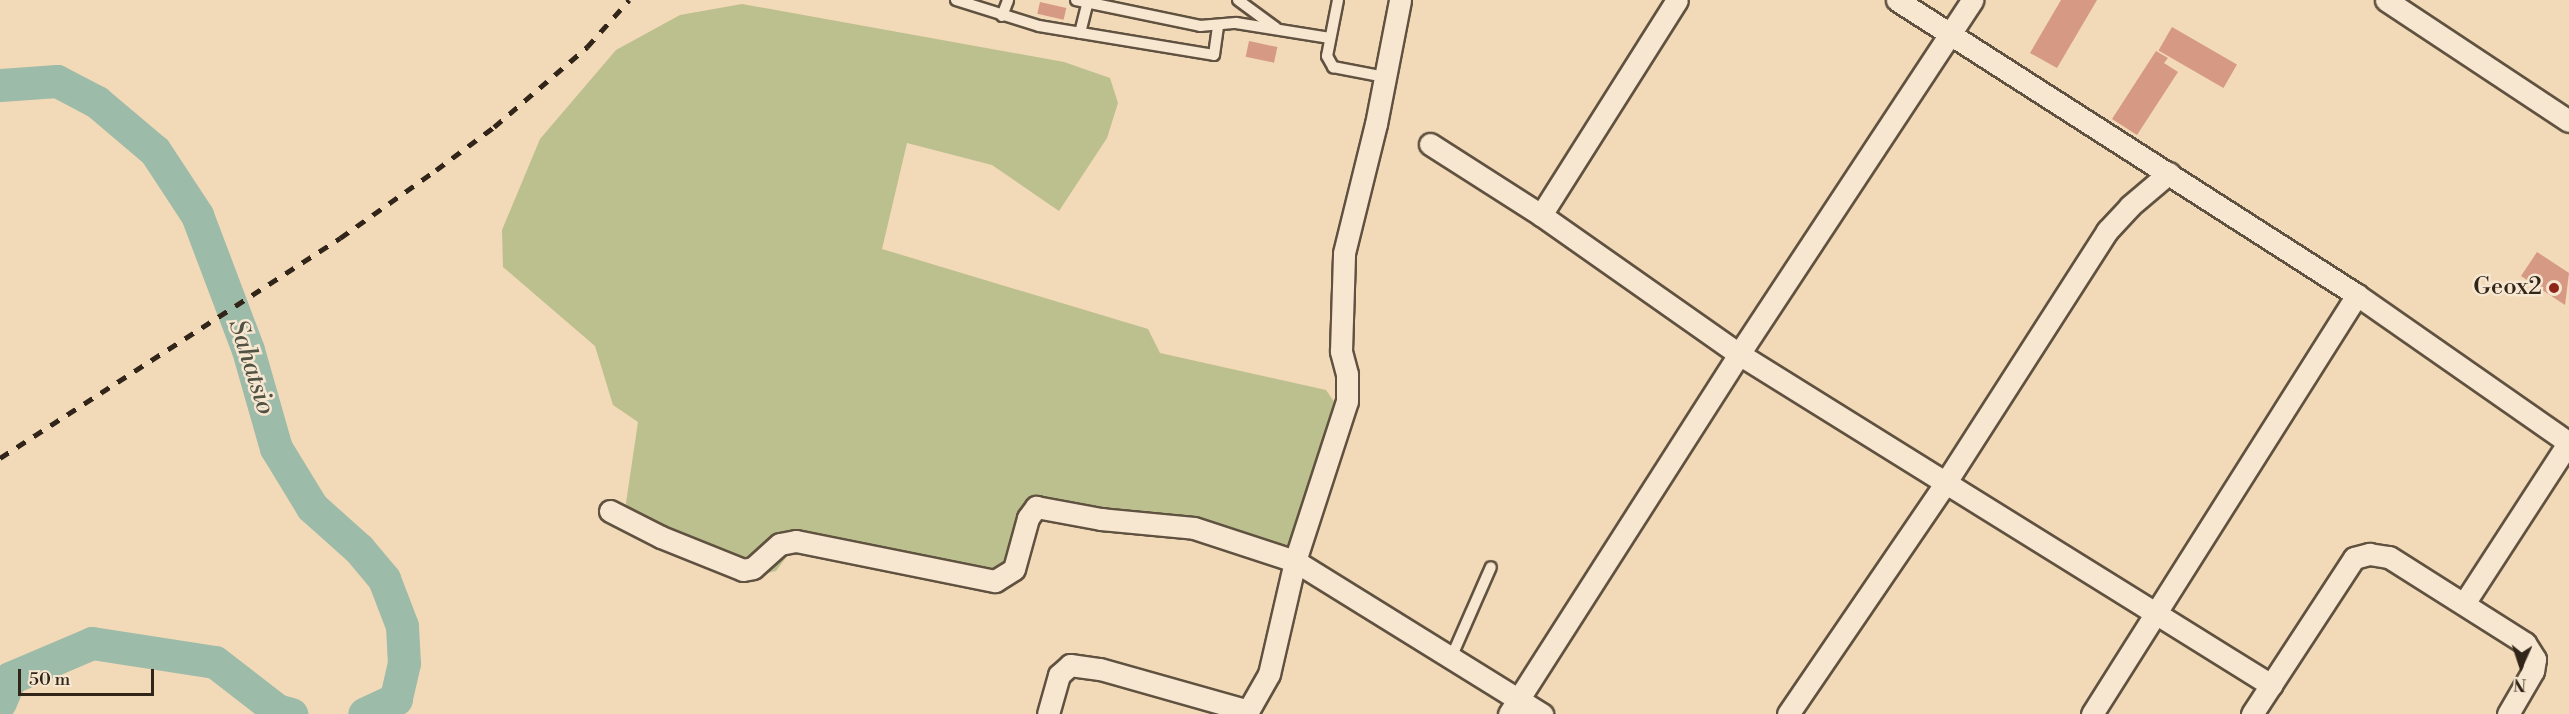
<!DOCTYPE html>
<style>
body{margin:0}
#map{position:relative;width:2569px;height:714px;overflow:hidden;background:#f2d9b7;font-family:"Libre Bodoni",serif}
div>[style]{position:absolute}
[style*='--x']{left:calc(var(--x)*1px);top:calc(var(--y)*1px);width:calc(var(--w)*1px);rotate:calc(var(--a)*1deg)}
.green>*{inset:0;background:#bcbf8e}
.river>*{height:33px;margin:-16.5px;padding:0 16.5px;transform-origin:16.5px;border-radius:16.5px;background:#9cbba9}
.building>*{inset:0;background:#d69983;transform-origin:0 0}
.roads{filter:drop-shadow(2px 0 #605240) drop-shadow(-2px 0 #605240) drop-shadow(0 2px #605240) drop-shadow(0 -2px #605240)}
.service>*{height:10px;margin:-5px;padding:0 5px;transform-origin:5px;border-radius:5px;background:#f7e6d0}
.minor>*{height:21px;margin:-10.5px;padding:0 10.5px;transform-origin:10.5px;border-radius:10.5px;background:#f7e6d0}
.rail>*{height:4.5px;margin-top:-2.25px;transform-origin:0;background:repeating-linear-gradient(90deg,#302518 0 10px,transparent 0 20px)}
.dots>*{width:16px;height:16px;translate:-50% -50%;box-sizing:border-box;border:3px solid #f7e6d0;border-radius:50%}
span{translate:-50% -50%;white-space:nowrap;text-align:center;line-height:1.15;-webkit-text-stroke:5px #f7e6d0;paint-order:stroke}
.poi-label{font-size:24px;color:#302518}
.right{translate:-100% -50%;text-align:right}
.water-label{font-size:26px;color:#505244;font-style:italic}
.north{position:absolute;left:2491px;top:636px;width:60px;height:60px;-webkit-text-stroke:4px #f7e6d0;paint-order:stroke;rotate:183deg;font-size:16px;font-weight:700;line-height:24px;text-align:center;color:#302518}
.north::after{content:'';display:block;margin:auto;width:21px;height:27px;background:#302518;clip-path:polygon(50% 0,100% 100%,50% 72%,0 100%)}
.scale{position:absolute;left:18px;top:669px;width:136px;height:27px;box-sizing:border-box;border:3px solid #302518;border-top:0;padding-left:8px;font-size:18px;line-height:21px;white-space:nowrap;color:#302518;-webkit-text-stroke:4px #f7e6d0;paint-order:stroke}
</style>
<div id="map">
<div class="green">
<div style="clip-path:polygon(742px 4px,1064px 62px,1110px 78px,1118px 103px,1107px 138px,1059px 211px,992px 165px,907px 143px,882px 249px,1148px 329px,1160px 353px,1326px 390px,1337px 406px,1292px 561px,1042px 504px,1019px 577px,796px 544px,776px 571px,759px 575px,628px 516px,626px 503px,638px 422px,613px 405px,595px 346px,503px 267px,502px 230px,540px 139px,616px 50px,680px 15px)"></div>
</div>
<div class="river">
<div style="--x:0;--y:85;--w:57;--a:-4"></div>
<div style="--x:57;--y:81;--w:45;--a:27.7"></div>
<div style="--x:97;--y:102;--w:76;--a:40.2"></div>
<div style="--x:155;--y:151;--w:77;--a:56.7"></div>
<div style="--x:197;--y:215;--w:144;--a:69.3"></div>
<div style="--x:248;--y:350;--w:102;--a:74.1"></div>
<div style="--x:276;--y:448;--w:69;--a:58.6"></div>
<div style="--x:312;--y:507;--w:63;--a:41.8"></div>
<div style="--x:359;--y:549;--w:39;--a:50"></div>
<div style="--x:384;--y:579;--w:50;--a:69"></div>
<div style="--x:402;--y:626;--w:37;--a:87"></div>
<div style="--x:404;--y:663;--w:37;--a:103"></div>
<div style="--x:396;--y:699;--w:35;--a:155"></div>
<div style="--x:0;--y:702;--w:26;--a:-67"></div>
<div style="--x:10;--y:678;--w:89;--a:-23.1"></div>
<div style="--x:92;--y:643;--w:124;--a:8.8"></div>
<div style="--x:215;--y:662;--w:78;--a:37.7"></div>
<div style="--x:277;--y:710;--w:15;--a:16"></div>
</div>
<div class="building">
<div style="clip-path:polygon(2061px 0,2097px 0,2057px 68px,2030px 53px)"></div>
<div style="left:1040px;top:2px;width:27px;height:12px;rotate:13deg"></div>
<div style="left:2172px;top:27px;width:75px;height:27px;rotate:30deg"></div>
<div style="left:1249px;top:41px;width:29px;height:16px;rotate:12deg"></div>
<div style="clip-path:polygon(2156px 51px,2168px 58px,2164px 63px,2178px 72px,2137px 135px,2112px 119px)"></div>
<div style="clip-path:polygon(2537px 252px,2569px 273px,2565px 305px,2521px 276px)"></div>
</div>
<div class="roads">
<div class="service">
<div style="--x:956;--y:0;--w:87;--a:17.4"></div>
<div style="--x:1039;--y:26;--w:177;--a:9.4"></div>
<div style="--x:1214;--y:55;--w:30;--a:-82"></div>
<div style="--x:1076;--y:0;--w:127;--a:11.8"></div>
<div style="--x:1200;--y:26;--w:36;--a:-5"></div>
<div style="--x:1236;--y:23;--w:95;--a:9.1"></div>
<div style="--x:1238;--y:0;--w:47;--a:36.4"></div>
<div style="--x:1338;--y:0;--w:57;--a:101.1"></div>
<div style="--x:1327;--y:56;--w:13;--a:61"></div>
<div style="--x:1333;--y:67;--w:53;--a:10.9"></div>
<div style="--x:1002;--y:16;--w:17;--a:-69"></div>
<div style="--x:1080;--y:33;--w:34;--a:-76"></div>
<div style="--x:1451;--y:658;--w:99;--a:-66.3"></div>
</div>
<div class="minor">
<div style="--x:1897;--y:0;--w:546;--a:32.67"></div>
<div style="--x:2357;--y:295;--w:259;--a:34.9"></div>
<div style="--x:2386;--y:0;--w:219;--a:33.5"></div>
<div style="--x:1430;--y:144;--w:132;--a:32.6"></div>
<div style="--x:1541;--y:215;--w:242;--a:35.1"></div>
<div style="--x:1739;--y:354;--w:627;--a:31.89"></div>
<div style="--x:1541;--y:215;--w:254;--a:-57.7"></div>
<div style="--x:610;--y:511;--w:57;--a:27"></div>
<div style="--x:661;--y:537;--w:88;--a:21.9"></div>
<div style="--x:743;--y:570;--w:10;--a:-11"></div>
<div style="--x:753;--y:568;--w:36;--a:-42"></div>
<div style="--x:780;--y:544;--w:16;--a:-11"></div>
<div style="--x:796;--y:541;--w:203;--a:11.4"></div>
<div style="--x:995;--y:581;--w:22;--a:-32"></div>
<div style="--x:1014;--y:569;--w:53;--a:-74.6"></div>
<div style="--x:1028;--y:518;--w:14;--a:-54"></div>
<div style="--x:1036;--y:507;--w:66;--a:10.5"></div>
<div style="--x:1101;--y:519;--w:93;--a:5.5"></div>
<div style="--x:1194;--y:528;--w:106;--a:18.1"></div>
<div style="--x:1295;--y:561;--w:291;--a:31.8"></div>
<div style="--x:2465;--y:602;--w:191;--a:-57"></div>
<div style="--x:1048;--y:714;--w:41;--a:-74.2"></div>
<div style="--x:1059;--y:675;--w:15;--a:-42"></div>
<div style="--x:1070;--y:665;--w:30;--a:8"></div>
<div style="--x:1100;--y:669;--w:154;--a:15.8"></div>
<div style="--x:1248;--y:711;--w:43;--a:-60.4"></div>
<div style="--x:1269;--y:674;--w:116;--a:-77"></div>
<div style="--x:1295;--y:561;--w:168;--a:-72"></div>
<div style="--x:1347;--y:401;--w:27;--a:-90"></div>
<div style="--x:1347;--y:374;--w:24;--a:-105"></div>
<div style="--x:1341;--y:351;--w:98;--a:-88.2"></div>
<div style="--x:1344;--y:253;--w:133;--a:-76.1"></div>
<div style="--x:1376;--y:124;--w:126;--a:-79"></div>
<div style="--x:1509;--y:714;--w:427;--a:-57.4"></div>
<div style="--x:1739;--y:354;--w:424;--a:-56.6"></div>
<div style="--x:1788;--y:714;--w:277;--a:-55.7"></div>
<div style="--x:1944;--y:485;--w:302;--a:-57.3"></div>
<div style="--x:2107;--y:231;--w:34;--a:-47"></div>
<div style="--x:2130;--y:206;--w:51;--a:-40.2"></div>
<div style="--x:2092;--y:714;--w:496;--a:-57.7"></div>
<div style="--x:2252;--y:714;--w:186;--a:-56.8"></div>
<div style="--x:2354;--y:558;--w:16;--a:-15"></div>
<div style="--x:2369;--y:554;--w:20;--a:9"></div>
<div style="--x:2389;--y:557;--w:161;--a:32.3"></div>
<div style="--x:2525;--y:643;--w:19;--a:58"></div>
<div style="--x:2535;--y:659;--w:12;--a:99"></div>
<div style="--x:2533;--y:671;--w:50;--a:120.2"></div>
</div>
</div>
<div class="rail">
<div style="--x:0;--y:458;--w:405;--a:-32.9"></div>
<div style="--x:340;--y:238;--w:118;--a:-35.3"></div>
<div style="--x:436;--y:170;--w:72;--a:-36.6"></div>
<div style="--x:494;--y:127;--w:123;--a:-40.7"></div>
<div style="--x:587;--y:47;--w:63;--a:-48.2"></div>
</div>
<div class="dots">
<div style="left:2554px;top:288px;background:#8f2418"></div>
</div>
<div class="poi-label">
<span class="right" style="left:2542px;top:288px">Geox2</span>
</div>
<div class="water-label">
<span style="left:251px;top:367px;rotate:72deg">Sahatsio</span>
</div>
<div class="north">N</div>
<div class="scale">50 m</div>
</div>
